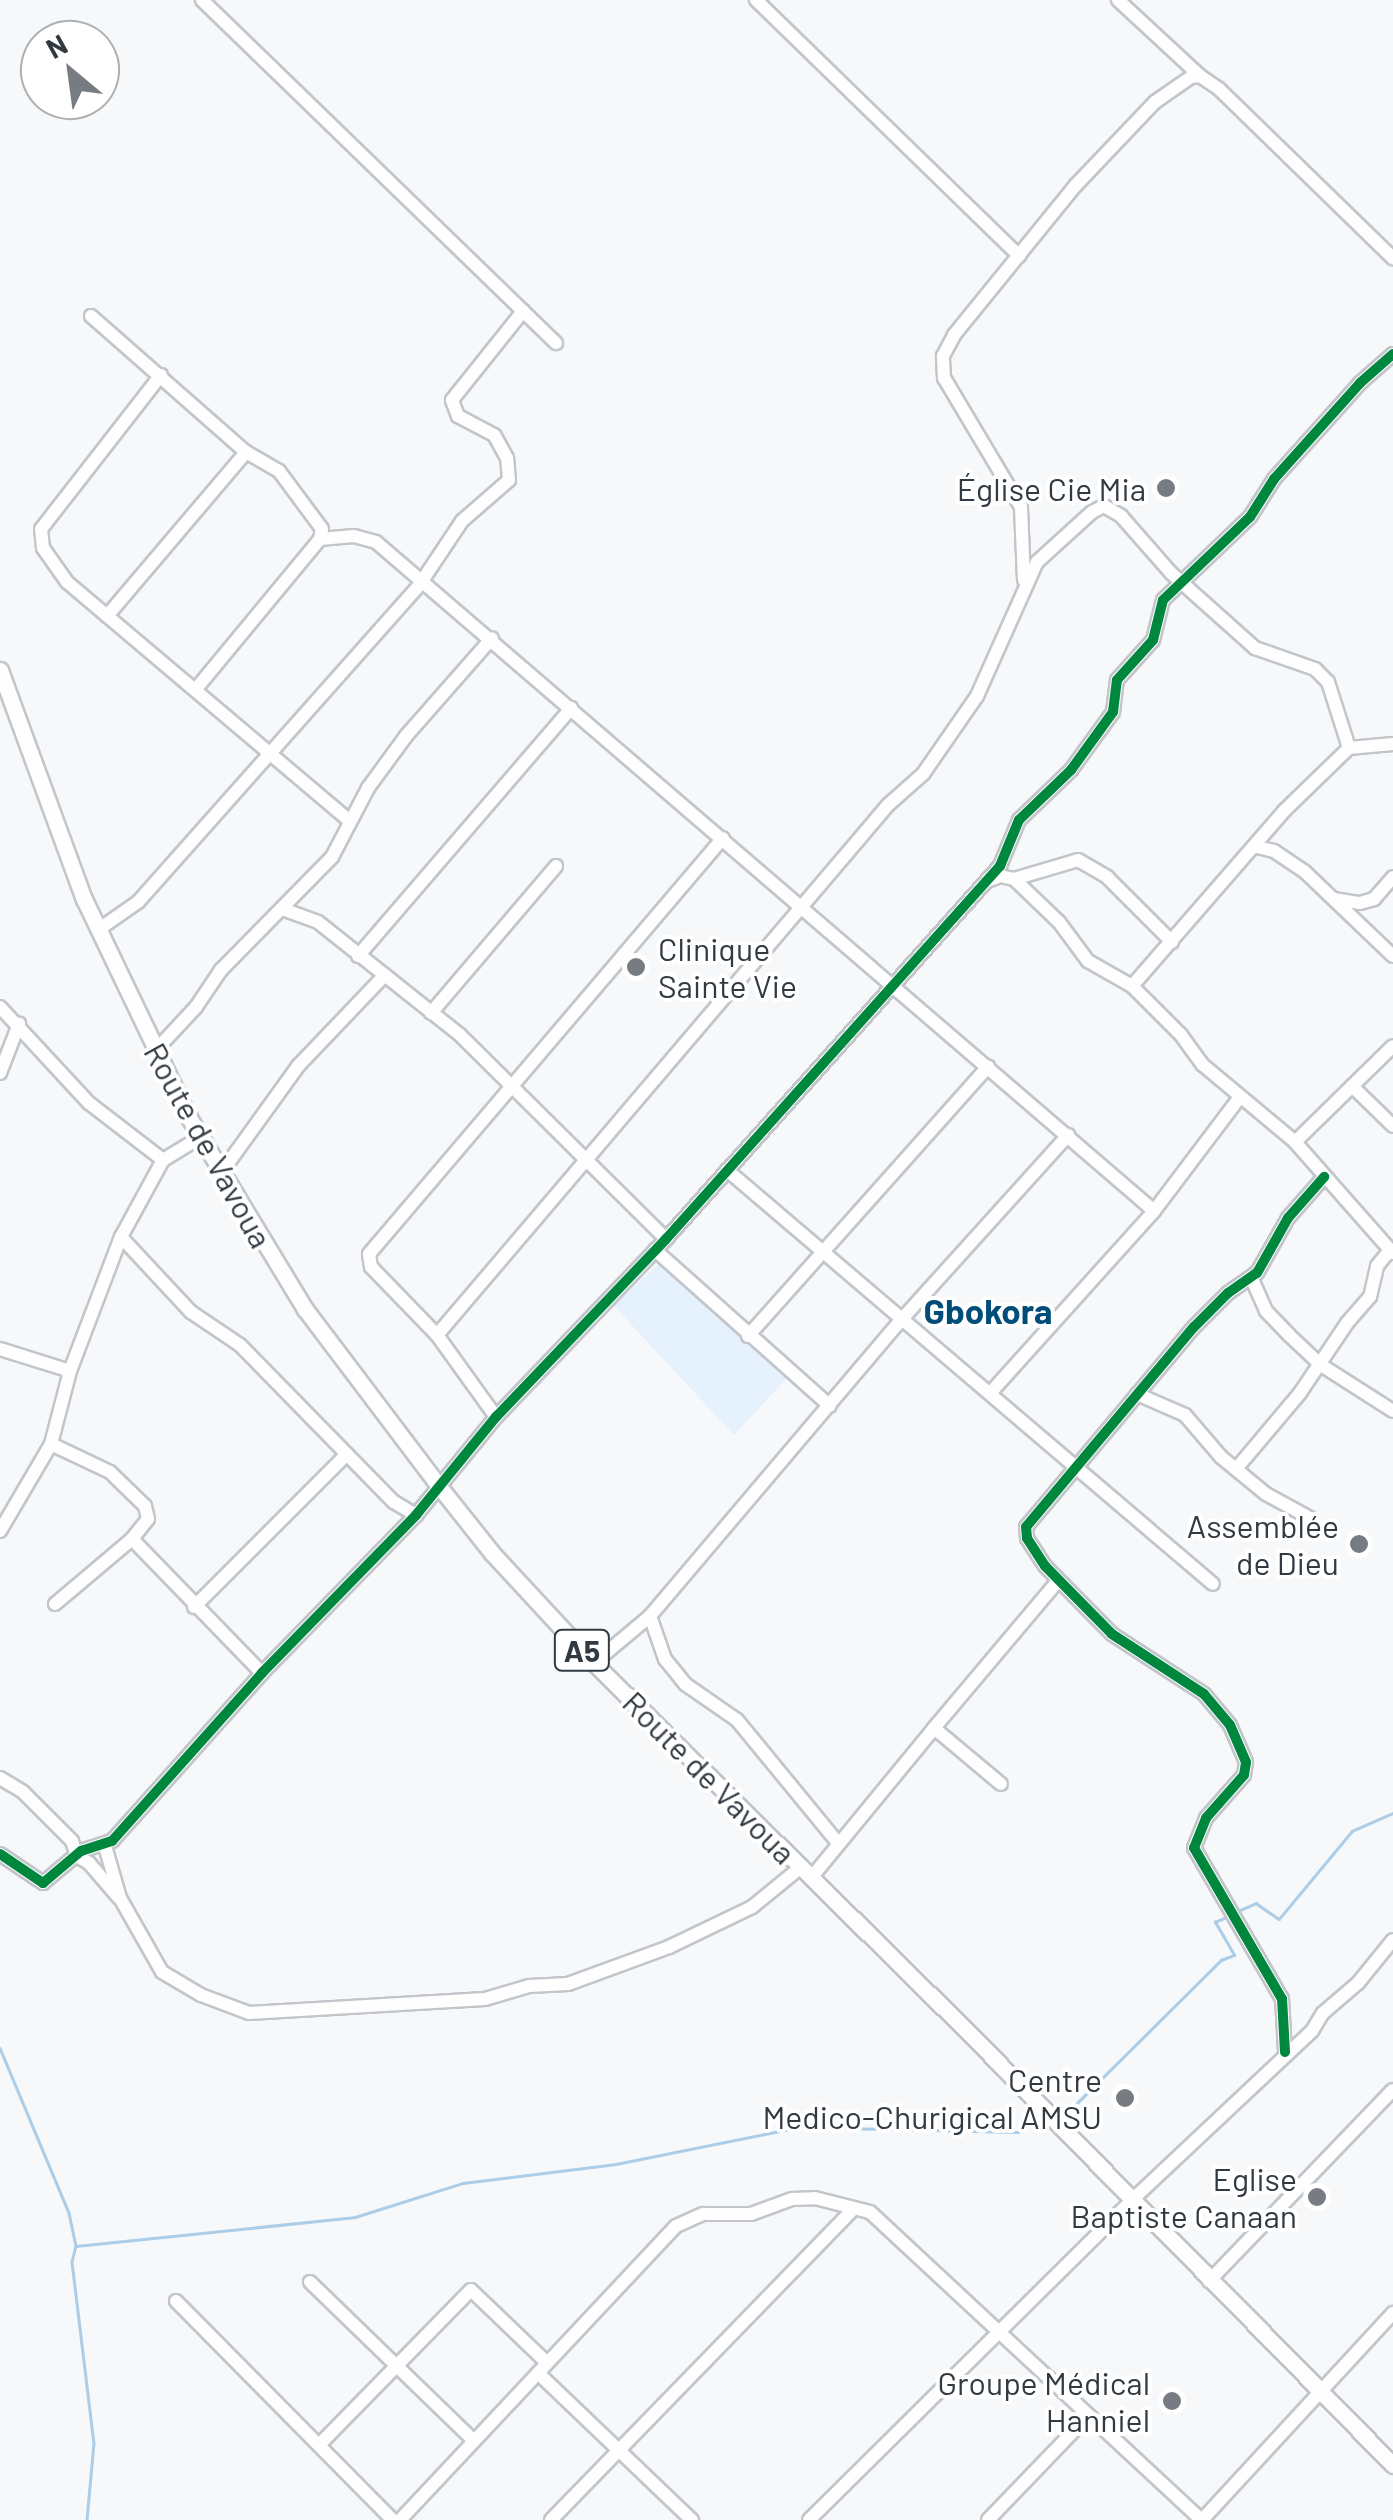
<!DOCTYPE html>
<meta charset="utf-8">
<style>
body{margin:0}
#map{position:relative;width:1393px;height:2520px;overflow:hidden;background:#f6f8fa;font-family:Barlow,sans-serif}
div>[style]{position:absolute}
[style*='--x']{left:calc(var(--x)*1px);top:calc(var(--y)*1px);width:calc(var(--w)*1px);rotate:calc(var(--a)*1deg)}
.green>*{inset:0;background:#e5f1fc}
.stream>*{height:2.5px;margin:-1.25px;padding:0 1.25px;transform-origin:1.25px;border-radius:1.25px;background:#abcde8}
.roads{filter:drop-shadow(2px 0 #c2c6cb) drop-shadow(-2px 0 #c2c6cb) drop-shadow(0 2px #c2c6cb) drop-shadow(0 -2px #c2c6cb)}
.minor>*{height:12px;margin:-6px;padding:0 6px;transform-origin:6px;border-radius:6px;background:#fefefe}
.major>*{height:15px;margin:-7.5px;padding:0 7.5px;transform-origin:7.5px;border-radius:7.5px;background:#fefefe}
.cycleway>*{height:10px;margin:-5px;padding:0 5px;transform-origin:5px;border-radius:5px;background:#00873e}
.dots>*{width:28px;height:28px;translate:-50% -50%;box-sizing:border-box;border:5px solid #fff;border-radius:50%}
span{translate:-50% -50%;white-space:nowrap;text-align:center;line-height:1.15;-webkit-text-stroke:8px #fff;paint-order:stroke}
.shield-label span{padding:2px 8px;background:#fff;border:2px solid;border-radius:8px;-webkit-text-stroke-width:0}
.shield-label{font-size:30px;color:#313941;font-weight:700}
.poi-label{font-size:32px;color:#313941}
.right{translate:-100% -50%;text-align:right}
.left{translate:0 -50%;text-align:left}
.street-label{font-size:32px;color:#313941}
.neighbourhood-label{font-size:35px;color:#004d7a;font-weight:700}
.north{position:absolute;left:20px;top:20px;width:100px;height:100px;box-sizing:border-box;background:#fff;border:2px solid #adb0b3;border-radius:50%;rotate:331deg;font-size:28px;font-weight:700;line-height:40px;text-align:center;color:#313941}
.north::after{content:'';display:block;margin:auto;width:35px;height:45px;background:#767c82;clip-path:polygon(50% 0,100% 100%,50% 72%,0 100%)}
</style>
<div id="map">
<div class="green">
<div style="clip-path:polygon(659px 1264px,786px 1379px,734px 1435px,613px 1305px)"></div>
</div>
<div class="stream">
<div style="--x:1236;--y:1912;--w:22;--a:-24"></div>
<div style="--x:1256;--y:1903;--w:28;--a:35"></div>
<div style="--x:1279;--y:1919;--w:114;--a:-50.3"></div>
<div style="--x:1352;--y:1831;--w:45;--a:-23.7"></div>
<div style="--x:0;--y:2048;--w:179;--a:67.3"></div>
<div style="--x:69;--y:2213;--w:34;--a:78"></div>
<div style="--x:76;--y:2246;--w:16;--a:104"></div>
<div style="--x:72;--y:2262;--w:182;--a:83.1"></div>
<div style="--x:94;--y:2443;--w:77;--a:95.2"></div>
<div style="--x:1068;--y:2112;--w:216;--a:-44.8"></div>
<div style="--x:1221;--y:1960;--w:14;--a:-21"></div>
<div style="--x:1234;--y:1955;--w:38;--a:-120"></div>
<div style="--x:1215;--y:1922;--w:15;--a:-23"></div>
<div style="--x:76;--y:2246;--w:281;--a:-5.9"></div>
<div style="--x:355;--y:2217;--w:113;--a:-17.5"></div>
<div style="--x:463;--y:2183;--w:154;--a:-7.1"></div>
<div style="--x:616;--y:2164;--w:188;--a:-11.4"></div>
<div style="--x:800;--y:2127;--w:218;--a:1.3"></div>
</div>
<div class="roads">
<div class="minor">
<div style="--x:202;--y:0;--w:493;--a:44.1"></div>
<div style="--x:756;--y:0;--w:367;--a:44.2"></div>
<div style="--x:1118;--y:0;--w:112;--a:42.8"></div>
<div style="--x:91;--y:316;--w:206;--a:41.3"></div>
<div style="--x:246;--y:452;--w:38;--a:30"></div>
<div style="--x:279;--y:471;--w:72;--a:53.4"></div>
<div style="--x:322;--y:529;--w:10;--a:101"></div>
<div style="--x:320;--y:539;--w:195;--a:129.6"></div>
<div style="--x:161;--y:375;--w:195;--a:127.9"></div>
<div style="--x:41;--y:529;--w:19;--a:84"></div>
<div style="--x:43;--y:548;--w:42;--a:54.8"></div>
<div style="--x:67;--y:582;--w:370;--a:40.2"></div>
<div style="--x:320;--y:539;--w:34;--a:-5"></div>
<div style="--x:354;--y:536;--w:23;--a:15"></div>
<div style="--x:376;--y:542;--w:1026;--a:40.69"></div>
<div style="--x:1024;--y:580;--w:73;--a:-92.4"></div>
<div style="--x:1021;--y:507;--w:150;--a:-120.8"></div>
<div style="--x:944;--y:378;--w:22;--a:-93"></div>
<div style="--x:943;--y:356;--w:24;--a:-62"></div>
<div style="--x:954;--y:335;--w:193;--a:-50.9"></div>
<div style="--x:1076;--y:185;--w:115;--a:-46.4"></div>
<div style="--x:1155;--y:102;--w:44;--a:-34.8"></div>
<div style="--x:1191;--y:77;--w:9;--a:-6"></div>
<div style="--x:1200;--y:76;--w:23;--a:34"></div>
<div style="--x:1219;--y:89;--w:243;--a:44.2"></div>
<div style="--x:107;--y:616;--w:215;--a:-49.7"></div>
<div style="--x:1257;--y:847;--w:17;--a:13"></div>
<div style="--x:1274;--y:851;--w:36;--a:34"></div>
<div style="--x:1304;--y:871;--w:123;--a:43.7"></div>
<div style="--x:1014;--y:879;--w:67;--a:-16.5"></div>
<div style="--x:1078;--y:860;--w:34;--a:30"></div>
<div style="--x:1107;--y:877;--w:92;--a:45"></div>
<div style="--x:990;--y:880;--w:11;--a:-22"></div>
<div style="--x:1000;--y:876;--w:14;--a:12"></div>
<div style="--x:1014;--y:879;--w:62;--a:43.7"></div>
<div style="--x:1059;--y:922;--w:49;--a:53.4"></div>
<div style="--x:1088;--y:961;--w:51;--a:29.6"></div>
<div style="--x:1132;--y:986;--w:69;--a:45"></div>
<div style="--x:1181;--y:1035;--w:37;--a:54"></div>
<div style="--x:1203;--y:1065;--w:120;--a:39.9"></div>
<div style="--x:1295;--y:1142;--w:148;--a:48.6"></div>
<div style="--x:1334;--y:899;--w:26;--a:9"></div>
<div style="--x:1360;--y:903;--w:15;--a:-16"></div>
<div style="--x:1374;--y:899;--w:29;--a:-49"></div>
<div style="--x:285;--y:910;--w:35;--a:20"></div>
<div style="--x:318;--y:922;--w:181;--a:38.5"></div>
<div style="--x:460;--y:1035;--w:290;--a:44.7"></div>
<div style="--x:98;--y:930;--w:49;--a:-35"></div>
<div style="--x:138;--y:902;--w:425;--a:-48.4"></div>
<div style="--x:420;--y:584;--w:76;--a:-56.3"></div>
<div style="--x:462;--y:521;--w:62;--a:-41.1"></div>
<div style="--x:509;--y:480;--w:22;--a:-95"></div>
<div style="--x:507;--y:458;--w:26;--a:-119"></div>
<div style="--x:494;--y:435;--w:41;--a:-152.2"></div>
<div style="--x:458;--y:416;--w:17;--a:-111"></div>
<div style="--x:452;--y:400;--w:114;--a:-51.4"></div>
<div style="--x:358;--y:956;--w:327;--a:-49.3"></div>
<div style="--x:1132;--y:986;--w:233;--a:-49"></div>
<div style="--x:1285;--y:810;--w:89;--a:-44.1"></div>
<div style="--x:1349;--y:748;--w:44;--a:-5.2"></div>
<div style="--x:0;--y:1007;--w:131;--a:47.2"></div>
<div style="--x:89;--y:1103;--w:93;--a:37.6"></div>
<div style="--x:431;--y:1013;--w:193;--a:-49.6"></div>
<div style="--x:155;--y:1051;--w:60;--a:-47"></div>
<div style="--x:196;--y:1007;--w:45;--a:-56"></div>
<div style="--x:221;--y:970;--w:158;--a:-45.5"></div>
<div style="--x:332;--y:857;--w:78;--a:-62.4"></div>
<div style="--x:368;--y:788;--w:64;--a:-53.8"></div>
<div style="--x:406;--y:736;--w:130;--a:-48.7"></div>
<div style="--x:0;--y:1073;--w:53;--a:-68.8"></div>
<div style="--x:1352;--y:1086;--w:57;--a:44.3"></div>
<div style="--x:1295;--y:1142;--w:137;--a:-44.4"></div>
<div style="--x:727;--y:1170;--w:638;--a:40.43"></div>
<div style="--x:221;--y:1173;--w:133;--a:-54.2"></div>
<div style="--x:299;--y:1065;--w:122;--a:-46.3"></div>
<div style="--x:121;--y:1237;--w:103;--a:47"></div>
<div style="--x:191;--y:1312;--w:59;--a:34"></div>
<div style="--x:240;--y:1345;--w:220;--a:45.6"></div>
<div style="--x:394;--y:1502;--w:26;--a:31"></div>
<div style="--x:655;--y:1250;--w:234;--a:41.7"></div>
<div style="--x:1251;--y:1277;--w:37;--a:66"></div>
<div style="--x:1266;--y:1311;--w:33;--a:46"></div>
<div style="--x:1289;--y:1335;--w:44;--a:43.2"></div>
<div style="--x:1321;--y:1365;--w:85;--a:32.6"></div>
<div style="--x:437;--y:1335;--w:95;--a:-134.1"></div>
<div style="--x:371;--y:1267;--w:13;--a:-99"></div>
<div style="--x:369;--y:1254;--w:546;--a:-49.6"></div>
<div style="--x:748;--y:1336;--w:361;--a:-48.3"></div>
<div style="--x:0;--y:1349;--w:73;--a:17.4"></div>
<div style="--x:992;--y:1391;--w:242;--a:-48"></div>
<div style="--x:1154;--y:1211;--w:143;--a:-53"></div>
<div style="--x:1137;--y:1394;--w:52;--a:23.6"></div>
<div style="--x:1185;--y:1415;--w:55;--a:49.4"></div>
<div style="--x:1221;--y:1457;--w:58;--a:39.4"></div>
<div style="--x:1266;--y:1494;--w:50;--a:28.6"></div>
<div style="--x:496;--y:1417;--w:101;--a:-125.7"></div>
<div style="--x:437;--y:1335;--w:696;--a:-49.6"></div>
<div style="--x:888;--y:805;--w:47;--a:-41.5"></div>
<div style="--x:923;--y:774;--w:95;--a:-55.3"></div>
<div style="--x:977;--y:696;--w:147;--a:-65.9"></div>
<div style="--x:1037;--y:562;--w:74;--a:-42.3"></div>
<div style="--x:1092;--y:512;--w:13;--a:-27"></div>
<div style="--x:1104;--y:506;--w:20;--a:30"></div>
<div style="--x:1121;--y:516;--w:76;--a:48.7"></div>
<div style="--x:1171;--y:573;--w:113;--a:41.8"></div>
<div style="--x:1255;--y:648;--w:64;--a:19.3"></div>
<div style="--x:1315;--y:669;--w:18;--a:45"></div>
<div style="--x:1328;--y:682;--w:69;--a:72.3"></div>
<div style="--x:51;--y:1444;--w:65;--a:25.4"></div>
<div style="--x:110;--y:1472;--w:49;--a:44.2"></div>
<div style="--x:145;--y:1506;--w:13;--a:77"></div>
<div style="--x:148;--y:1519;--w:26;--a:129"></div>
<div style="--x:132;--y:1539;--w:187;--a:45.9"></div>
<div style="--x:1236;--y:1469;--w:99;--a:-49.9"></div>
<div style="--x:1300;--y:1393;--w:84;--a:-56.1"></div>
<div style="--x:1347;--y:1323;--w:35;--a:-49"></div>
<div style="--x:1370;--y:1297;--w:32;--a:-77"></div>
<div style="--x:1377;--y:1266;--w:21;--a:-51"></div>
<div style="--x:0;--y:1531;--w:101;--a:-59.6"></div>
<div style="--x:51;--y:1444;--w:75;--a:-75.4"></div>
<div style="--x:70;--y:1371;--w:143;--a:-69.2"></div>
<div style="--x:121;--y:1237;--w:88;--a:-61.4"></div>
<div style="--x:163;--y:1160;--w:44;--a:-31.2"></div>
<div style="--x:55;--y:1604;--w:101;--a:-40.2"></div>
<div style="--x:194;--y:1607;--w:216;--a:-45"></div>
<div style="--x:650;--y:1616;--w:46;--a:70.8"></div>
<div style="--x:665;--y:1659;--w:32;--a:51"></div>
<div style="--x:685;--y:1684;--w:63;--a:34.7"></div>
<div style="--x:737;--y:1720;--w:159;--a:50.6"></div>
<div style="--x:594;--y:1663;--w:73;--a:-40"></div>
<div style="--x:650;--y:1616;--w:390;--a:-49.7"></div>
<div style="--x:902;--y:1319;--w:248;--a:-47.9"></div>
<div style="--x:934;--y:1728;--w:192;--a:-49.9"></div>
<div style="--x:0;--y:1778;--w:27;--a:31"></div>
<div style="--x:23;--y:1792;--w:69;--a:45"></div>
<div style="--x:72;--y:1841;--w:16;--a:72"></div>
<div style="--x:77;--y:1856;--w:14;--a:30"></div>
<div style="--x:89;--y:1863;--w:45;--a:49.5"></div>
<div style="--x:105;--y:1846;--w:54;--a:73.9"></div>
<div style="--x:120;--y:1898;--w:85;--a:60.4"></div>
<div style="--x:162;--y:1972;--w:45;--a:30.5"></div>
<div style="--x:201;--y:1995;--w:51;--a:20.6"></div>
<div style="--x:249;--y:2013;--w:236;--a:-3.4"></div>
<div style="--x:485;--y:1999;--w:46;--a:-16.5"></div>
<div style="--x:529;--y:1986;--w:39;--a:-3"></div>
<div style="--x:568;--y:1984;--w:108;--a:-20.1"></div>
<div style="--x:669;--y:1947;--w:92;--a:-25.7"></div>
<div style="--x:752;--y:1907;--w:63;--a:-39.2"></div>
<div style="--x:0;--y:1854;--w:52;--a:34"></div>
<div style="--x:43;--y:1883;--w:50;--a:-40.1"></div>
<div style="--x:81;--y:1851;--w:33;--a:-18"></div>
<div style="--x:112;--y:1841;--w:225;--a:-48.2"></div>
<div style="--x:262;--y:1673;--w:221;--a:-45.7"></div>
<div style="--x:416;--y:1515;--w:127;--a:-50.8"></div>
<div style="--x:496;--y:1417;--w:246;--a:-46.3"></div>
<div style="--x:666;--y:1239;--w:501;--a:-48.16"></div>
<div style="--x:1000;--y:866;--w:50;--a:-67.6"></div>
<div style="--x:1019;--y:820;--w:72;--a:-43.9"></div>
<div style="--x:1071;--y:770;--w:72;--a:-54.1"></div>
<div style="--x:1113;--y:712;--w:32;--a:-83"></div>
<div style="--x:1117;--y:680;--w:54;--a:-48"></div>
<div style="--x:1153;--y:640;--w:41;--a:-76"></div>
<div style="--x:1163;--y:600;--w:120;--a:-43.7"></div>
<div style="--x:1250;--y:517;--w:45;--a:-57.7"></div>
<div style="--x:1274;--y:479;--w:129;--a:-48.1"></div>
<div style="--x:1360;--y:383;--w:44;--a:-41.3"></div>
<div style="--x:811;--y:1878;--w:194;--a:-50.6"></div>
<div style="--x:934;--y:1728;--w:87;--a:39.9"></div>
<div style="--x:1285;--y:2052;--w:53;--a:-93.2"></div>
<div style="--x:1282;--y:1999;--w:175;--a:-120.2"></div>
<div style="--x:1194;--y:1848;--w:32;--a:-68"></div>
<div style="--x:1206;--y:1818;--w:57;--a:-48.5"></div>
<div style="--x:1244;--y:1775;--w:13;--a:-81"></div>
<div style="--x:1246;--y:1762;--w:40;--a:-113.4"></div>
<div style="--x:1230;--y:1725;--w:40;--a:-130"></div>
<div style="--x:1204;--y:1694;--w:110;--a:-146.9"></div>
<div style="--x:1112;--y:1634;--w:95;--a:-134.6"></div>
<div style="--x:1045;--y:1566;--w:33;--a:-123"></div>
<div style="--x:1027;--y:1538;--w:11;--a:-95"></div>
<div style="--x:1026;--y:1527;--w:261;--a:-50"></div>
<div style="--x:1194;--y:1327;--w:48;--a:-45"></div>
<div style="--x:1228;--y:1293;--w:35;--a:-35"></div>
<div style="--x:1257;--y:1273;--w:63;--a:-60.6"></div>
<div style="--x:1288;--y:1218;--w:55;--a:-48.7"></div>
<div style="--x:1209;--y:2281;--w:265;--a:-46.1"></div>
<div style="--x:310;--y:2282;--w:226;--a:44.1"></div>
<div style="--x:176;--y:2301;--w:308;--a:45.3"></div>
<div style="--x:538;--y:2373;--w:213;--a:43.7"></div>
<div style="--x:319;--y:2445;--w:217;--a:-45.6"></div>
<div style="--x:471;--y:2290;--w:105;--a:43.8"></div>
<div style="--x:400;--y:2520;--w:403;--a:-46.8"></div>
<div style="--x:676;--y:2226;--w:30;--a:-24"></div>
<div style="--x:703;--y:2214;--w:48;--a:0"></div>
<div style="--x:751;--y:2214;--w:44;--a:-20.1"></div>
<div style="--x:792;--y:2199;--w:23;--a:-2"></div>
<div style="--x:815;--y:2198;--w:57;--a:14.3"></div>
<div style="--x:870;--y:2212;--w:452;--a:42.9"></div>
<div style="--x:551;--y:2520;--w:435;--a:-45.8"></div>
<div style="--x:809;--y:2520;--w:453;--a:-44.7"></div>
<div style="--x:1131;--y:2201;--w:248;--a:-43.2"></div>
<div style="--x:1312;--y:2031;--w:21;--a:-59"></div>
<div style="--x:1323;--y:2013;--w:46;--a:-40.6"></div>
<div style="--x:1358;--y:1983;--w:55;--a:-50.9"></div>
<div style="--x:988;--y:2520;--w:143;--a:-46.1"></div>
<div style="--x:1202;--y:2520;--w:282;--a:-47.3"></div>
</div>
<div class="major">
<div style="--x:0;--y:670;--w:244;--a:69.9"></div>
<div style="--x:84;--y:899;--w:241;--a:64.4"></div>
<div style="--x:188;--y:1116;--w:226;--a:58.8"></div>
<div style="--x:305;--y:1309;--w:221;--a:52.9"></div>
<div style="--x:438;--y:1485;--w:87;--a:51.5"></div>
<div style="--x:492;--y:1553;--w:150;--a:47.2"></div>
<div style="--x:594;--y:1663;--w:528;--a:44.62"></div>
<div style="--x:970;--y:2034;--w:604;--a:45.54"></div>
</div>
</div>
<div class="cycleway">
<div style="--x:0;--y:1854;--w:52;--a:34"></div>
<div style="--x:43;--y:1883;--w:50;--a:-40.1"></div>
<div style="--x:81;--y:1851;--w:33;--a:-18"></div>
<div style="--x:112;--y:1841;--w:225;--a:-48.2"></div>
<div style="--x:262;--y:1673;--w:221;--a:-45.7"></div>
<div style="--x:416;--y:1515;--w:127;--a:-50.8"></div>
<div style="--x:496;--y:1417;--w:246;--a:-46.3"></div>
<div style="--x:666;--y:1239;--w:501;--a:-48.16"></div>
<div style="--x:1000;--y:866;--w:50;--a:-67.6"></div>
<div style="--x:1019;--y:820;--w:72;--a:-43.9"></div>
<div style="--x:1071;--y:770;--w:72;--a:-54.1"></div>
<div style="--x:1113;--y:712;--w:32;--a:-83"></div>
<div style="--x:1117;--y:680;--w:54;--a:-48"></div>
<div style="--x:1153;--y:640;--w:41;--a:-76"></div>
<div style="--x:1163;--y:600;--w:120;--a:-43.7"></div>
<div style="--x:1250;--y:517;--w:45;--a:-57.7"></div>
<div style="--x:1274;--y:479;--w:129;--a:-48.1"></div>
<div style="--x:1360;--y:383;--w:44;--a:-41.3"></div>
<div style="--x:1285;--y:2052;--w:53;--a:-93.2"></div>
<div style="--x:1282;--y:1999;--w:175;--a:-120.2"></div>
<div style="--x:1194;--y:1848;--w:32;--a:-68"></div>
<div style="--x:1206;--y:1818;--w:57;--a:-48.5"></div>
<div style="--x:1244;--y:1775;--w:13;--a:-81"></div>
<div style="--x:1246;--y:1762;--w:40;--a:-113.4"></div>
<div style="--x:1230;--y:1725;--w:40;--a:-130"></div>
<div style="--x:1204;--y:1694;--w:110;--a:-146.9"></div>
<div style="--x:1112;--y:1634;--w:95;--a:-134.6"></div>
<div style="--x:1045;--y:1566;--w:33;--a:-123"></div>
<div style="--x:1027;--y:1538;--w:11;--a:-95"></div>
<div style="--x:1026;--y:1527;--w:261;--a:-50"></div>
<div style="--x:1194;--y:1327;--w:48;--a:-45"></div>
<div style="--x:1228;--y:1293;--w:35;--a:-35"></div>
<div style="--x:1257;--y:1273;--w:63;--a:-60.6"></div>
<div style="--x:1288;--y:1218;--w:55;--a:-48.7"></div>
</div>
<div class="dots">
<div style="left:1166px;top:488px;background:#767c82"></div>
<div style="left:636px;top:967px;background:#767c82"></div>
<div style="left:1359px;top:1544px;background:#767c82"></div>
<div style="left:1125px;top:2098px;background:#767c82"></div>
<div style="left:1317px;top:2197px;background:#767c82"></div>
<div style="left:1172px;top:2401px;background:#767c82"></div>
</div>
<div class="shield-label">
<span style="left:582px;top:1650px">A5</span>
</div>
<div class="poi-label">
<span class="right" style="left:1146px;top:488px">Église Cie Mia</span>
<span class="left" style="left:658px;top:967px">Clinique<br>Sainte Vie</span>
<span class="right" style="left:1339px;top:1544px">Assemblée<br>de Dieu</span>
<span class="right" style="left:1102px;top:2098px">Centre<br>Medico-Churigical AMSU</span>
<span class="right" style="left:1297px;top:2197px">Eglise<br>Baptiste Canaan</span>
<span class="right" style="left:1150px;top:2401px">Groupe Médical<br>Hanniel</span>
</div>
<div class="street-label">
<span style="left:209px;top:1145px;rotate:61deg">Route de Vavoua</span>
<span style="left:710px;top:1777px;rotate:45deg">Route de Vavoua</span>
</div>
<div class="neighbourhood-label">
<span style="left:988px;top:1310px">Gbokora</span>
</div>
<div class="north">N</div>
</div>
